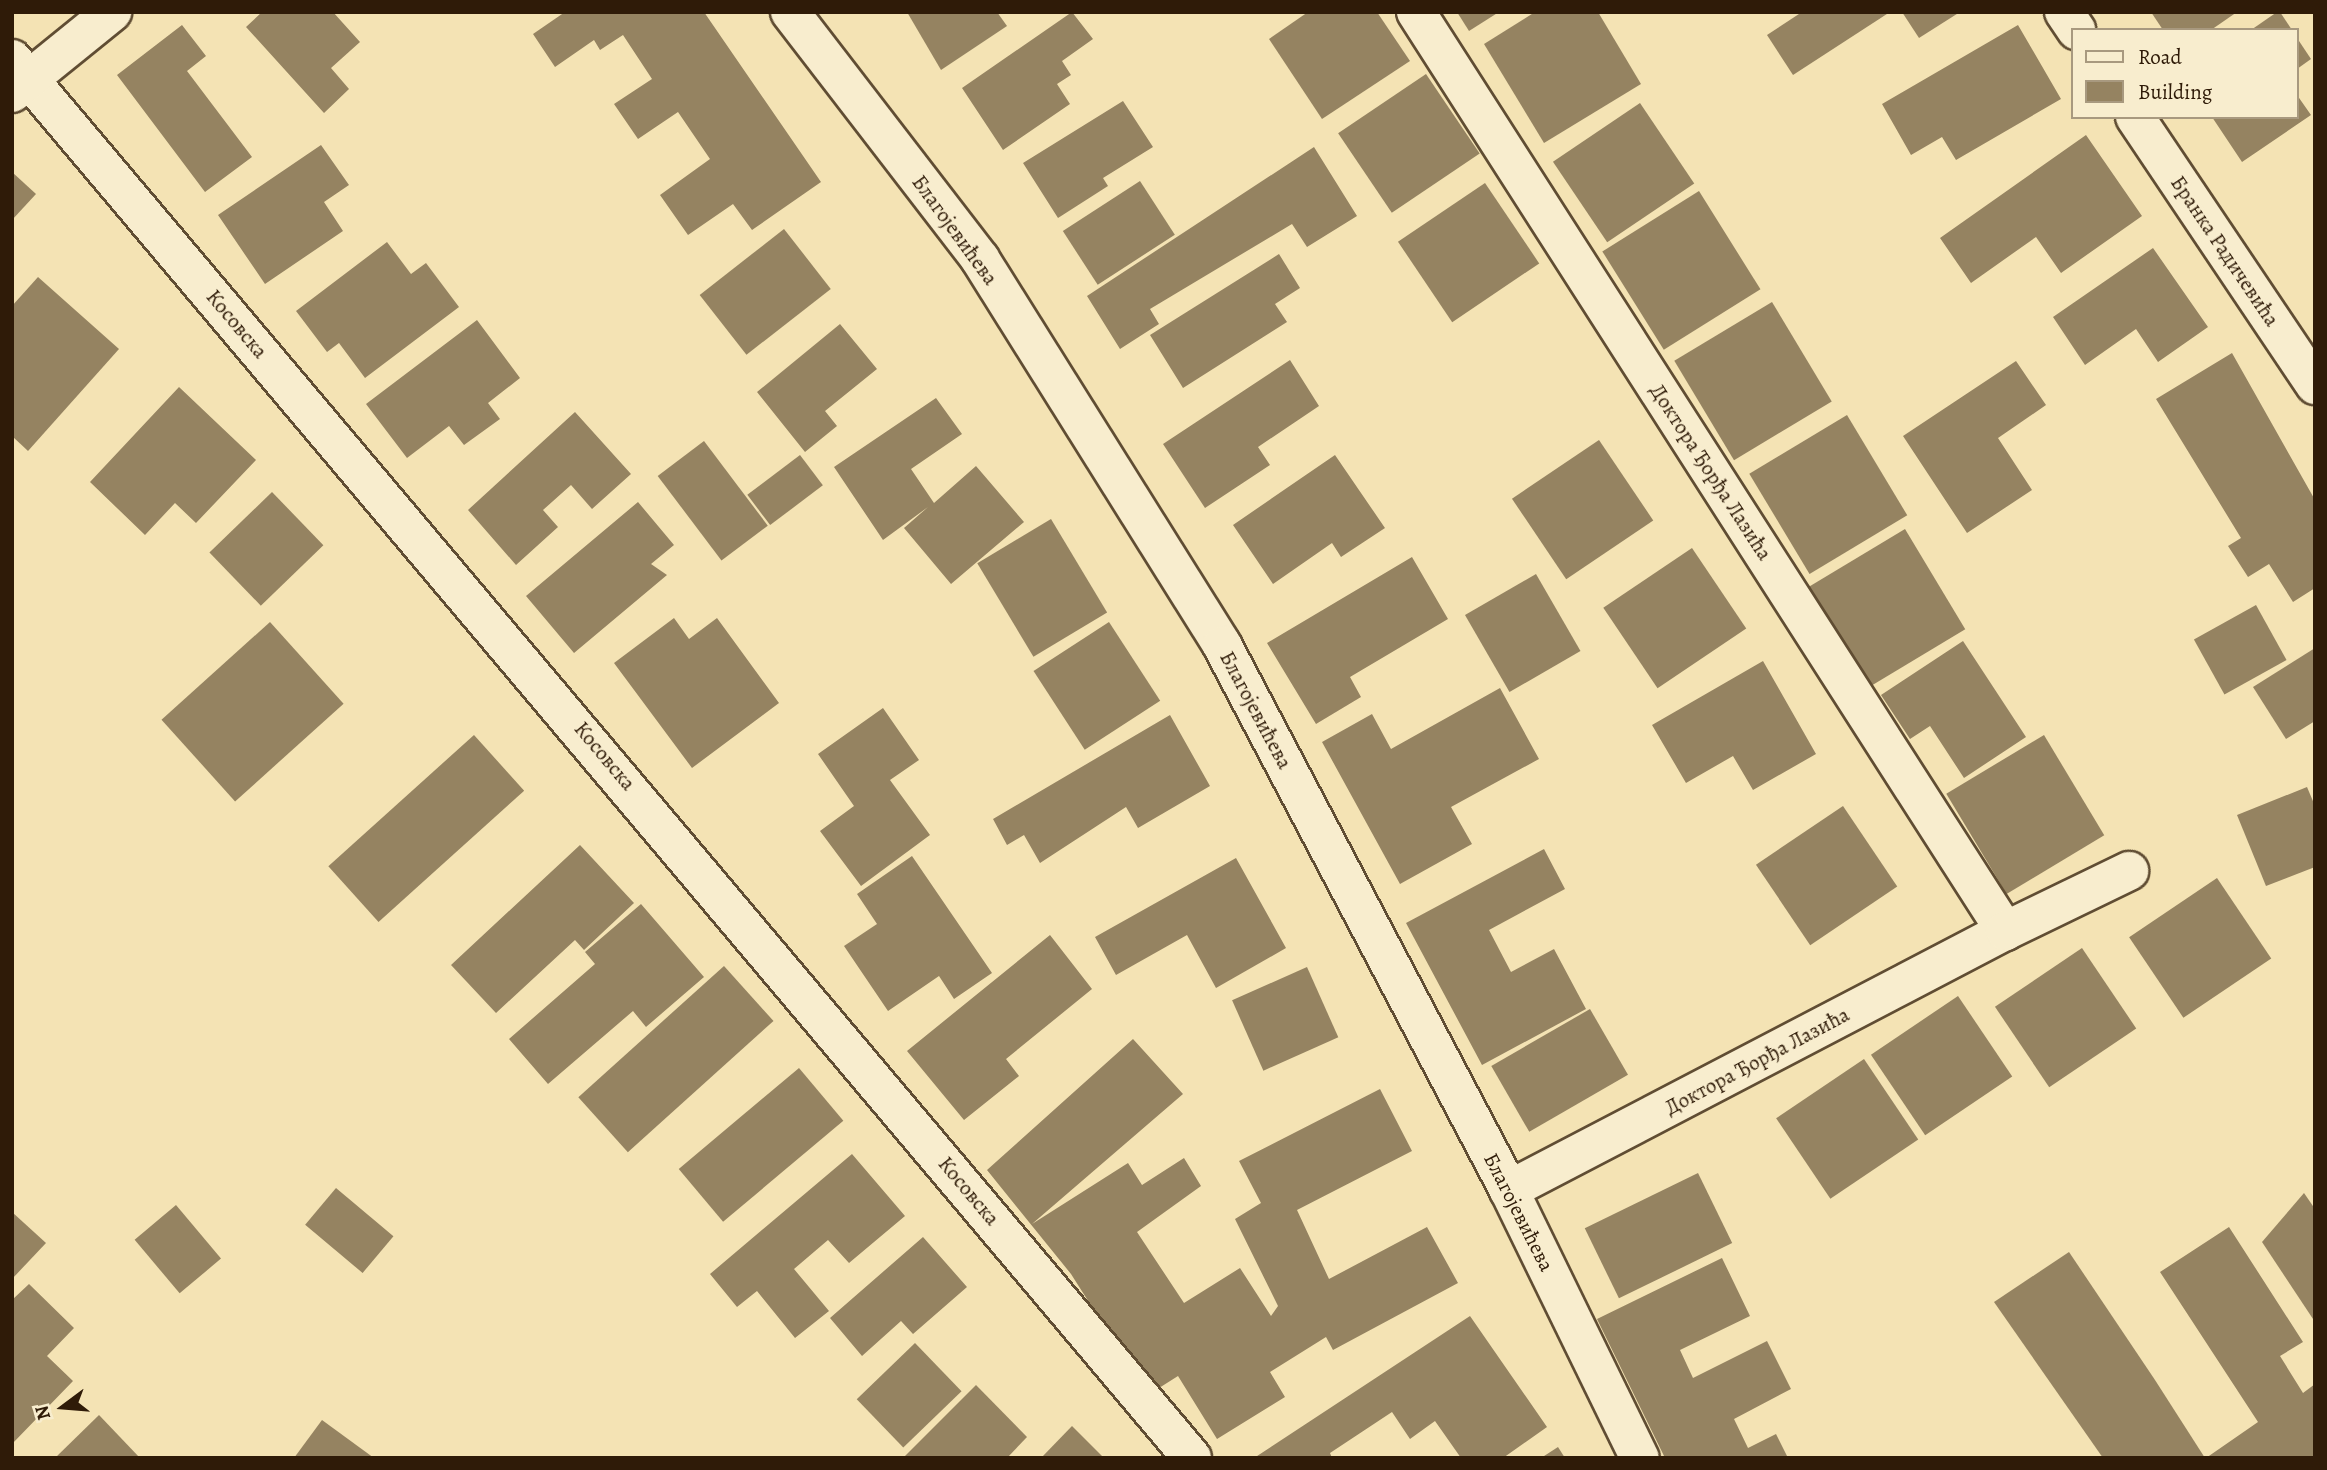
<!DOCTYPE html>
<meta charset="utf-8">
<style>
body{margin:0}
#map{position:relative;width:2327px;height:1470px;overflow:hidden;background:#f4e3b4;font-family:Alegreya,serif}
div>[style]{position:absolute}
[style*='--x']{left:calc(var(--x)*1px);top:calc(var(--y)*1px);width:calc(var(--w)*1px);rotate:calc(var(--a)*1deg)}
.building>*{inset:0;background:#958361;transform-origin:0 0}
.roads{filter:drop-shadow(2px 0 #604d33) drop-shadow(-2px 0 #604d33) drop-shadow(0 2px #604d33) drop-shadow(0 -2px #604d33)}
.minor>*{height:38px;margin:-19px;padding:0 19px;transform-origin:19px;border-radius:19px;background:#f8edce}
span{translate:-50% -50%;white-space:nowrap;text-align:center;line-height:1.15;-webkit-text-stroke:6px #f8edce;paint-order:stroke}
.street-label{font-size:21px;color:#2f1b08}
.frame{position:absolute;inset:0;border:14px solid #2f1b08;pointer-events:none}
.legend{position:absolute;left:2071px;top:28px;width:228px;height:91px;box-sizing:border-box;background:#f8edce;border:2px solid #a8997f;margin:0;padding:9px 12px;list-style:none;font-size:21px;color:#2f1b08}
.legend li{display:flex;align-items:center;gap:14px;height:35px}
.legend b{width:35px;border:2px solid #a8997f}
.north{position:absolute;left:28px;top:1372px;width:70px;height:70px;-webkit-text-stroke:5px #f8edce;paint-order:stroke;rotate:254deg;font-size:19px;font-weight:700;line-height:28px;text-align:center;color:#2f1b08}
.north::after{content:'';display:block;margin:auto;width:24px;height:32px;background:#2f1b08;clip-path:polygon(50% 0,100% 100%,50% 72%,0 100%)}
</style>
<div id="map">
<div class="building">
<div style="clip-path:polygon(262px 12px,333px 12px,360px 42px,331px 68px,349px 89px,324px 113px,246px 27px)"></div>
<div style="clip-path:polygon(565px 12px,704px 12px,821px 182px,752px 230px,733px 204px,688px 235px,660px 195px,710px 159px,678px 112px,638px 139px,614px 104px,652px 79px,623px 35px,600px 50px,594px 40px,555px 67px,533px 34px)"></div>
<div style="clip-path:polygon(907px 12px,997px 12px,1007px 26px,941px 70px)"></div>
<div style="clip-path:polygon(1072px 12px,1093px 39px,1062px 61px,1071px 75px,1057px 84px,1070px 104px,1003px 150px,962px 88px)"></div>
<div style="clip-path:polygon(1308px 12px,1377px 12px,1410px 61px,1322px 119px,1269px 39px)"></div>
<div style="clip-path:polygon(1457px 12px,1499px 12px,1469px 31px)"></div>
<div style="clip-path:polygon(1535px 12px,1598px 12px,1641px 84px,1544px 143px,1484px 44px)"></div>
<div style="clip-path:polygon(1802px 12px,1890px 12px,1793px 75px,1767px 35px)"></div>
<div style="clip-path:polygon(1902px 12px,1960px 12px,1919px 38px)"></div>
<div style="clip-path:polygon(2151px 12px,2237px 12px,2211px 30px,2163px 30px)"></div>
<div style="clip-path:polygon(2280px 12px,2292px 30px,2251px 30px,2277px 12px)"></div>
<div style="clip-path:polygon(182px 25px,206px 56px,187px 71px,252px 157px,205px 192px,117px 75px)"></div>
<div style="clip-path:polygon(2018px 25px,2061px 99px,1956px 160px,1942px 137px,1911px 155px,1882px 104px)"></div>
<div style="clip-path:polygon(2297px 38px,2311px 59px,2297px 69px)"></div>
<div style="left:1426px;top:74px;width:96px;height:106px;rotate:56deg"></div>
<div style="clip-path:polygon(2297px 95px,2311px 115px,2242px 162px,2212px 117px,2297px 117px)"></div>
<div style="clip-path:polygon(1123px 101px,1153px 147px,1103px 178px,1108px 186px,1058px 218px,1023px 163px)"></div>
<div style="left:1640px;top:103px;width:97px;height:105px;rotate:56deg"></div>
<div style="clip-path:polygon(2086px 135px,2142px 216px,2061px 273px,2036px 237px,1971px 283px,1940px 238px)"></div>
<div style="clip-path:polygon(321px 145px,349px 185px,324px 202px,343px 231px,265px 284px,218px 215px)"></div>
<div style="clip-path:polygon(1314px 147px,1357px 216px,1307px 247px,1292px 224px,1150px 309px,1159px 324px,1120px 349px,1087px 296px)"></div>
<div style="clip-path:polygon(12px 172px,36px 194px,12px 220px)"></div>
<div style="left:1140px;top:181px;width:64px;height:92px;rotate:57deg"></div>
<div style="left:1485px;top:183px;width:97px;height:105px;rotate:56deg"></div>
<div style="left:1699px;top:191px;width:116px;height:114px;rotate:58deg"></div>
<div style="left:784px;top:229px;width:76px;height:107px;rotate:52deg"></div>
<div style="clip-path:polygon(387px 242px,411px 274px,426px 263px,459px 307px,365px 378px,339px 343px,327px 352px,296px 311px)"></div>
<div style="clip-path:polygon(2153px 248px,2208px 327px,2158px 362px,2136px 329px,2085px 365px,2053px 317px)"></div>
<div style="clip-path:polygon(1279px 254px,1300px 288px,1275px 304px,1287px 322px,1183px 388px,1150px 335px)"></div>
<div style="clip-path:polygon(38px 277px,119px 349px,28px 451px,12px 436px,12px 306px)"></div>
<div style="left:1772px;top:302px;width:116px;height:114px;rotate:59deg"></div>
<div style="clip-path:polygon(477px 320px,520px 378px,488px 403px,500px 419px,464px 445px,449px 426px,407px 458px,366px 404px)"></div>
<div style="clip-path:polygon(840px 324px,877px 369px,825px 411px,837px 426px,805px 452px,757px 392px)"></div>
<div style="clip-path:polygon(2232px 353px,2315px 500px,2315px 588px,2293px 602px,2269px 564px,2248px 577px,2228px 546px,2241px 538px,2156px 399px)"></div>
<div style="clip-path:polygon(1290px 360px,1319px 406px,1258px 447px,1270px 465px,1205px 508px,1163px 444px)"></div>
<div style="clip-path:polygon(2016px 361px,2046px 405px,1998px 438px,2032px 490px,1967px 533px,1903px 436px)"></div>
<div style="clip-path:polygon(179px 387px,256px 460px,196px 523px,175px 503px,145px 535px,90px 482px)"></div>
<div style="clip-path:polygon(936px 398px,962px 434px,911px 469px,934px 503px,976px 466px,1024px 522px,951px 584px,904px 528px,928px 507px,883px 540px,834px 467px)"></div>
<div style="clip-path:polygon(575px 412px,631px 474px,592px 509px,571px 485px,543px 510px,558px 527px,516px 565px,468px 510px)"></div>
<div style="left:1847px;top:415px;width:117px;height:114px;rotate:59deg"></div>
<div style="left:1599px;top:440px;width:97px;height:105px;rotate:56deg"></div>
<div style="left:704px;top:441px;width:106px;height:58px;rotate:53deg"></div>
<div style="left:800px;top:455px;width:38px;height:66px;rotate:53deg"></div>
<div style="clip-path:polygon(1335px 455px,1385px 528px,1341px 557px,1332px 543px,1273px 584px,1233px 525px)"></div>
<div style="left:272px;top:492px;width:74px;height:87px;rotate:46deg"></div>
<div style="clip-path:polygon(638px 502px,674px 545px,651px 564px,667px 575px,574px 653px,526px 596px)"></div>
<div style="left:1051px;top:519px;width:109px;height:86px;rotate:59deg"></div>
<div style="left:1905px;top:529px;width:117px;height:114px;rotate:59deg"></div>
<div style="left:1692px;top:548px;width:97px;height:107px;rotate:56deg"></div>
<div style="clip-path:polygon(1412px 557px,1448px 619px,1350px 677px,1361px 697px,1316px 724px,1267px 643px)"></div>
<div style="left:1536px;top:574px;width:89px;height:82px;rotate:60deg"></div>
<div style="left:2256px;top:605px;width:63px;height:71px;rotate:61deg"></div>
<div style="clip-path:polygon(674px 618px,689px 639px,717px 618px,779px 703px,692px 768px,614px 663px)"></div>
<div style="left:270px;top:622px;width:110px;height:146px;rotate:48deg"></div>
<div style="left:1109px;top:622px;width:94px;height:90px;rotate:57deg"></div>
<div style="clip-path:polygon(1963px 641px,2026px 737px,1964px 778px,1930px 726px,1910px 739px,1881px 695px)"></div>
<div style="clip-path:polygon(2315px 648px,2315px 721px,2286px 739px,2253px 687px)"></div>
<div style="clip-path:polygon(1763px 661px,1816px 754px,1753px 790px,1733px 756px,1686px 783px,1652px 725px)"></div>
<div style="clip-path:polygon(1500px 688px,1539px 759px,1451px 807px,1472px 844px,1400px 884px,1322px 742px,1372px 714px,1391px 749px)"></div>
<div style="clip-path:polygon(883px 708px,919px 760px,890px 780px,930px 835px,861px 886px,820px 831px,854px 806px,818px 754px)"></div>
<div style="clip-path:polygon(1170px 715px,1210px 786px,1138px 828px,1126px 807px,1040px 863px,1024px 835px,1007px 845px,993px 819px)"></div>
<div style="left:474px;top:735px;width:75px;height:196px;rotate:48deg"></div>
<div style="left:2044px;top:735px;width:117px;height:114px;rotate:59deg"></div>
<div style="clip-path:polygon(2307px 787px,2315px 806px,2315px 867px,2266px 886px,2237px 815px)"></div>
<div style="left:1843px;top:806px;width:97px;height:105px;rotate:56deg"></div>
<div style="clip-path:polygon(580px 845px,634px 903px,584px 950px,575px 940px,496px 1013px,451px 965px)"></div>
<div style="clip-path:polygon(1544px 849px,1565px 889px,1489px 930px,1511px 972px,1554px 949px,1586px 1009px,1482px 1065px,1406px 923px)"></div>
<div style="clip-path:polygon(912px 856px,992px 973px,954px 999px,939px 976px,888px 1011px,844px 946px,877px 924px,857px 894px)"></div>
<div style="clip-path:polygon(1236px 858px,1286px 948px,1216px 988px,1187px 935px,1116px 975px,1095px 937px)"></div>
<div style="left:2217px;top:878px;width:97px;height:106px;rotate:56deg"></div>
<div style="clip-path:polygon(641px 904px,704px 977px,646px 1027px,633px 1011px,548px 1084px,509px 1039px,595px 964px,585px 952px)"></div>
<div style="clip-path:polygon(1050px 935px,1092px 989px,1006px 1059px,1019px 1076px,964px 1120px,907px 1051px)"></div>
<div style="left:2082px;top:948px;width:97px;height:105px;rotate:56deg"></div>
<div style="left:724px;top:966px;width:74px;height:196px;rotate:48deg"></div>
<div style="left:1307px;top:967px;width:77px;height:82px;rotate:66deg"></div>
<div style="left:1958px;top:996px;width:97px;height:105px;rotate:56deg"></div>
<div style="left:1590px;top:1009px;width:76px;height:114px;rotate:60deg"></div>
<div style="clip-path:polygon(1133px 1039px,1183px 1094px,1032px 1224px,1128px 1163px,1142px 1185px,1184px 1158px,1201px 1186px,1137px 1232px,1184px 1303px,1240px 1268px,1271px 1316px,1278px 1306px,1235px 1219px,1261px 1203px,1239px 1161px,1380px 1089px,1412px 1151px,1297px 1210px,1329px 1279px,1427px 1227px,1458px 1283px,1333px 1350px,1326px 1337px,1270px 1372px,1285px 1397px,1217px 1439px,1178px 1376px,1148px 1395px,1071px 1274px,987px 1170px)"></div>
<div style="left:1864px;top:1059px;width:97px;height:106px;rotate:56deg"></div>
<div style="left:799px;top:1068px;width:69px;height:157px;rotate:50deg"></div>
<div style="clip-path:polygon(852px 1154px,905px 1216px,849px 1263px,828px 1240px,794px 1269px,829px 1311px,795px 1338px,757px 1291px,737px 1307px,710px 1274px)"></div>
<div style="left:1698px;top:1173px;width:78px;height:126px;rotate:64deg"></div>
<div style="left:336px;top:1188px;width:75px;height:48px;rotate:40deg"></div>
<div style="clip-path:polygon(2304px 1193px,2315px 1209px,2315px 1322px,2262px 1242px)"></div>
<div style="left:176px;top:1205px;width:70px;height:54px;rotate:50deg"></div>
<div style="clip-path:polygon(12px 1212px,46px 1243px,12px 1279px)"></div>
<div style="clip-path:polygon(2229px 1227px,2303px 1342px,2280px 1356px,2303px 1393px,2315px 1384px,2315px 1458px,2206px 1458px,2258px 1422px,2160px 1272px)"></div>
<div style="clip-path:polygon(923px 1237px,967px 1287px,913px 1334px,901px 1321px,862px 1356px,830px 1318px)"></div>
<div style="clip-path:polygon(2069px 1252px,2155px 1380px,2205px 1458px,2103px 1458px,1994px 1302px)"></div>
<div style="clip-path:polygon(1722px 1258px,1750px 1316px,1680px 1350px,1693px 1378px,1767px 1341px,1791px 1389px,1734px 1419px,1748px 1448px,1776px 1434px,1788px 1458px,1665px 1458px,1597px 1319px)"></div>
<div style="clip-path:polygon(29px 1284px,74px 1328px,47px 1356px,73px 1381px,12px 1444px,12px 1300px)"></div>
<div style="clip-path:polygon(1470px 1316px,1547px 1427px,1503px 1458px,1461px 1458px,1435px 1421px,1410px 1439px,1392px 1412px,1330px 1453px,1332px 1458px,1254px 1458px)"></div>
<div style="left:915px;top:1343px;width:67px;height:81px;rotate:46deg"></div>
<div style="clip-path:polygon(976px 1385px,1027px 1437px,1007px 1458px,903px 1458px)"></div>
<div style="clip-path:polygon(99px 1415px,140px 1458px,55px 1458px)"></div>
<div style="clip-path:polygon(322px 1420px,374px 1458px,294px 1458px)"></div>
<div style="clip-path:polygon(1072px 1426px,1104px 1458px,1041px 1458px)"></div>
<div style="clip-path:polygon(1558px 1447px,1565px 1458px,1541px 1458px)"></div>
</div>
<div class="roads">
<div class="minor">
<div style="--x:790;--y:12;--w:312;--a:52.4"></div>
<div style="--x:980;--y:259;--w:456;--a:57.9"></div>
<div style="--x:1222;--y:645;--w:616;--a:62.23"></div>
<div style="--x:1509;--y:1190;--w:298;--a:64"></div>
<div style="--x:1416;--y:12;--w:1092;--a:57.34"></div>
<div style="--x:2005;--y:931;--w:560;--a:152.43"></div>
<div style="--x:2064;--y:12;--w:22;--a:56"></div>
<div style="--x:12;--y:59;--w:1830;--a:49.85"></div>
<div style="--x:12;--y:93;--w:129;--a:-39"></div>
<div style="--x:2135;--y:117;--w:323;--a:56.1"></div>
<div style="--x:2005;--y:931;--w:138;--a:-25.8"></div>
</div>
</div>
<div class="street-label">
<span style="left:955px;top:230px;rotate:54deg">Благојевићева</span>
<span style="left:2225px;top:251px;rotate:56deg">Бранка Радичевића</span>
<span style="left:237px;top:324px;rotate:50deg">Косовска</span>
<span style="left:1711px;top:472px;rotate:57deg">Доктора Ђорђа Лазића</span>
<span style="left:1256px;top:710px;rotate:62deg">Благојевићева</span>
<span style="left:605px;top:756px;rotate:50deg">Косовска</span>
<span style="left:1757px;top:1061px;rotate:-28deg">Доктора Ђорђа Лазића</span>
<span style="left:969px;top:1191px;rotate:50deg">Косовска</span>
<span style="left:1519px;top:1212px;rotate:63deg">Благојевићева</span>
</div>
<div class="frame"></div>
<ul class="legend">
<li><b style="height:9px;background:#f8edce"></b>Road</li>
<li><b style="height:19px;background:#958361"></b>Building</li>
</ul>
<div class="north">N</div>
</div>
